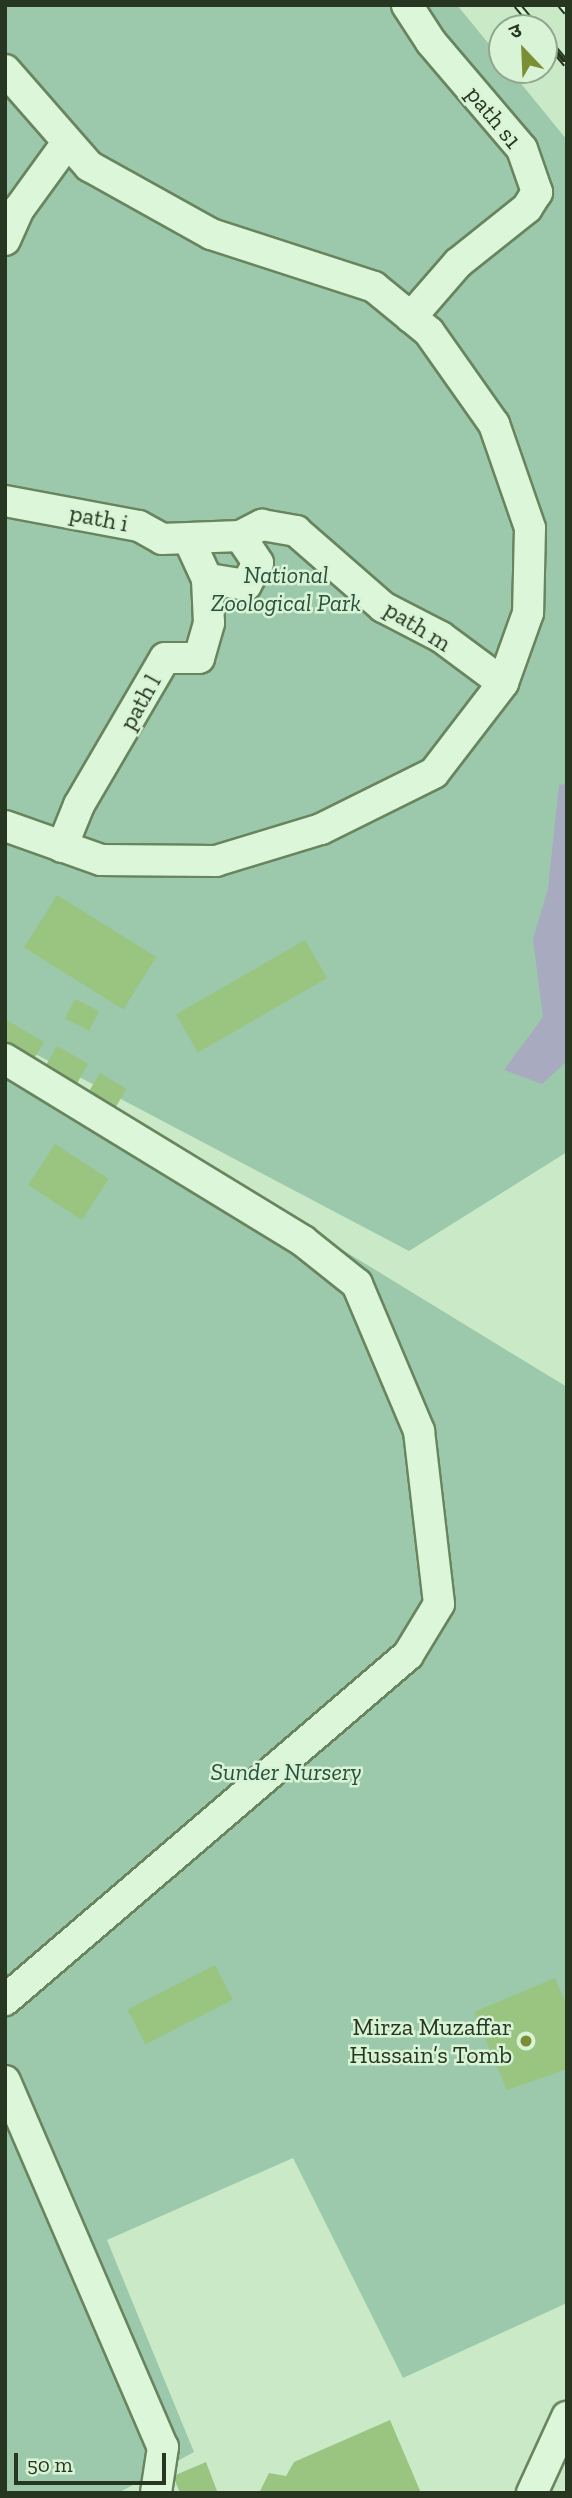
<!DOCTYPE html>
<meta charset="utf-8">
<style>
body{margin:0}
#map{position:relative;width:572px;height:2498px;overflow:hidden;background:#caeac7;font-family:"Zilla Slab","Noto Sans Devanagari",serif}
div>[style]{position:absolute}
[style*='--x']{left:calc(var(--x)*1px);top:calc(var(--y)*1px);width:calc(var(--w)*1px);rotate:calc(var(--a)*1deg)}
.green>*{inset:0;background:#9cc8ab}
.water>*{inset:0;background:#a8aabf}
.building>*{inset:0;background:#99c581;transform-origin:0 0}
.roads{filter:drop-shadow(2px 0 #68855e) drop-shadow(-2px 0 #68855e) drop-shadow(0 2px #68855e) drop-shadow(0 -2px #68855e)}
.minor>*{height:30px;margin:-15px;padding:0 15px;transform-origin:15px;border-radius:15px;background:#dcf6da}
.rail>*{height:8px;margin-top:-4px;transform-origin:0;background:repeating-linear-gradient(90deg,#d8f3d6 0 16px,#273621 0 32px);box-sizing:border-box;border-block:2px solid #273621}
.dots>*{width:19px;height:19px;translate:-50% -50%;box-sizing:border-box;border:4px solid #d8f3d6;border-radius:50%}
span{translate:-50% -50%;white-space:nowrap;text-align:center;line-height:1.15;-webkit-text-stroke:5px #d8f3d6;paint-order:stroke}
.street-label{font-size:24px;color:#273621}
.park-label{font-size:24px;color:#29513c;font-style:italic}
.poi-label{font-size:24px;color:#273621}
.right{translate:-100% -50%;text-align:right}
.frame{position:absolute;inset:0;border:7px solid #273621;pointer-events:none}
.north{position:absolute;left:488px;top:14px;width:70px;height:70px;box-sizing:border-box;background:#d8f3d6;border:2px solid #91a78e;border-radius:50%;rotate:337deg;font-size:19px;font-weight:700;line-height:28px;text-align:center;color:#273621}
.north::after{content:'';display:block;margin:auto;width:24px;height:32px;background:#7b8e34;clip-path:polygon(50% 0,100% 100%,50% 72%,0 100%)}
.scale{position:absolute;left:14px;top:2453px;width:152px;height:32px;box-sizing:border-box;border:4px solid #273621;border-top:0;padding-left:9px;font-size:21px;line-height:24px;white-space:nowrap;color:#273621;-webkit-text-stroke:5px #d8f3d6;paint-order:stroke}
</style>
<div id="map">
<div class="green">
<div style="clip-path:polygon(5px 5px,457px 5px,502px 60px,502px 70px,510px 70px,567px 140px,567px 1152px,409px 1251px,5px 1038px)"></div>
<div style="clip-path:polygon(5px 1069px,315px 1233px,567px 1387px,567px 2303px,403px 2378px,293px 2158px,107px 2240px,194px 2452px,118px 2493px,5px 2493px)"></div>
</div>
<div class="water">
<div style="clip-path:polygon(567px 784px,567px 1061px,542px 1084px,504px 1070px,543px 1017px,533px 939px,548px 889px,559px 785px)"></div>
</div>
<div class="building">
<div style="left:57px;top:895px;width:117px;height:62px;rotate:32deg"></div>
<div style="left:305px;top:940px;width:44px;height:149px;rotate:60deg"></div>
<div style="left:75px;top:999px;width:27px;height:22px;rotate:27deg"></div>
<div style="clip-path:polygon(5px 1019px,44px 1042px,31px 1064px,5px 1049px)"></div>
<div style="left:57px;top:1046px;width:36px;height:28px;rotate:30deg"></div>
<div style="left:100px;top:1073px;width:31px;height:26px;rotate:31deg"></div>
<div style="left:55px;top:1144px;width:64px;height:49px;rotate:33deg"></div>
<div style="left:215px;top:1965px;width:39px;height:98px;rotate:63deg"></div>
<div style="clip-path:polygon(555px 1978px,567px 2006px,567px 2069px,507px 2090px,474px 2012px)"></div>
<div style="clip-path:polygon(390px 2420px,421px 2493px,259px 2493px,269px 2473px,286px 2476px,294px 2462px)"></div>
<div style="clip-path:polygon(206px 2462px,217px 2491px,180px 2493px,173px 2476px)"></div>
</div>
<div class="roads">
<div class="minor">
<div style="--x:407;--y:5;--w:44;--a:57"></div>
<div style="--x:431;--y:42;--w:140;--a:49.6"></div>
<div style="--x:522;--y:149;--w:46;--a:70.8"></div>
<div style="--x:537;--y:192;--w:19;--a:122"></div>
<div style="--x:527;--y:208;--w:88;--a:141.4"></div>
<div style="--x:458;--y:263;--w:72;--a:131"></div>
<div style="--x:5;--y:70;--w:128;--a:48.8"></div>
<div style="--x:89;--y:166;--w:140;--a:29.1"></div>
<div style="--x:211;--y:234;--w:171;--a:18"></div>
<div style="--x:374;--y:287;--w:71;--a:39.3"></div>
<div style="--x:429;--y:332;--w:113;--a:54.8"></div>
<div style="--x:494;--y:424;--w:110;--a:70.9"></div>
<div style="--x:530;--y:528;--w:85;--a:91.3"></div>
<div style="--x:528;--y:613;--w:74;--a:109.7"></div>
<div style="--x:503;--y:683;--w:113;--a:127.5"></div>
<div style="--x:434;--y:773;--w:126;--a:153.6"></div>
<div style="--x:321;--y:829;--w:110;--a:163.1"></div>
<div style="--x:216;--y:861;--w:115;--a:-179.5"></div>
<div style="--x:101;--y:860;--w:102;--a:-160.5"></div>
<div style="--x:5;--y:240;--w:34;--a:-66"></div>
<div style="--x:19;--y:209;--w:82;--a:-54"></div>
<div style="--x:5;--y:501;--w:136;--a:10.6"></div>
<div style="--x:139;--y:526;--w:26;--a:29"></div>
<div style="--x:162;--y:539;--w:78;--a:-2.2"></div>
<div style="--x:240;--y:536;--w:32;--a:56"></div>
<div style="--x:258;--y:563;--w:25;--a:119"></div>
<div style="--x:246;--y:585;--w:39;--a:-171"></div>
<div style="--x:207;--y:579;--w:41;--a:-114.7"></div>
<div style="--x:240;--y:536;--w:25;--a:-27"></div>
<div style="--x:262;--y:525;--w:35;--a:10"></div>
<div style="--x:296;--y:531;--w:116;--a:41.1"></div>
<div style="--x:383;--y:607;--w:65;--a:27.3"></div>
<div style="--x:441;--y:637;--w:77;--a:36.6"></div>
<div style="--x:62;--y:847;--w:45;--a:-68"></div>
<div style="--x:79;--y:805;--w:170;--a:-59.7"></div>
<div style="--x:165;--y:658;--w:34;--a:0"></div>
<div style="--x:199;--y:658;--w:36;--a:-74"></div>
<div style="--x:209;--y:623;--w:44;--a:-92.6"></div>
<div style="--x:5;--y:1059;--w:349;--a:31.4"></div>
<div style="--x:303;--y:1241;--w:69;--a:38.5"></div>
<div style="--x:357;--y:1284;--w:160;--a:67.1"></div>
<div style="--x:419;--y:1431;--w:174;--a:83.4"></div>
<div style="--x:439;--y:1604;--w:60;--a:121.3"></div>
<div style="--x:408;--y:1655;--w:531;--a:139.43"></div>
<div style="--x:5;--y:2081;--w:399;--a:66.7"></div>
<div style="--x:163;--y:2447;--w:47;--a:98.7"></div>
<div style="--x:532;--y:2493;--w:84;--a:-65.3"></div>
</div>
</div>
<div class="rail">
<div style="--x:517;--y:5;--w:30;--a:50"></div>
<div style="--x:561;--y:5;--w:9;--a:49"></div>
<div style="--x:544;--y:37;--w:35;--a:50"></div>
</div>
<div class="dots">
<div style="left:526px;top:2041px;background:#7b8e34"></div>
</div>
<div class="street-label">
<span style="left:494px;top:117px;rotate:51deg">path s1</span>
<span style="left:99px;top:518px;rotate:11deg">path i</span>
<span style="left:418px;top:626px;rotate:32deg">path m</span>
<span style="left:140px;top:702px;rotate:-61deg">path l</span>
</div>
<div class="park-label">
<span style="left:286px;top:589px">National<br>Zoological Park</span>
<span style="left:286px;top:1772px">Sunder Nursery</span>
</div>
<div class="poi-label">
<span class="right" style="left:512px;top:2041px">Mirza Muzaffar<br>Hussain’s Tomb</span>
</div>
<div class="frame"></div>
<div class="north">उ</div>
<div class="scale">50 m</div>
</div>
